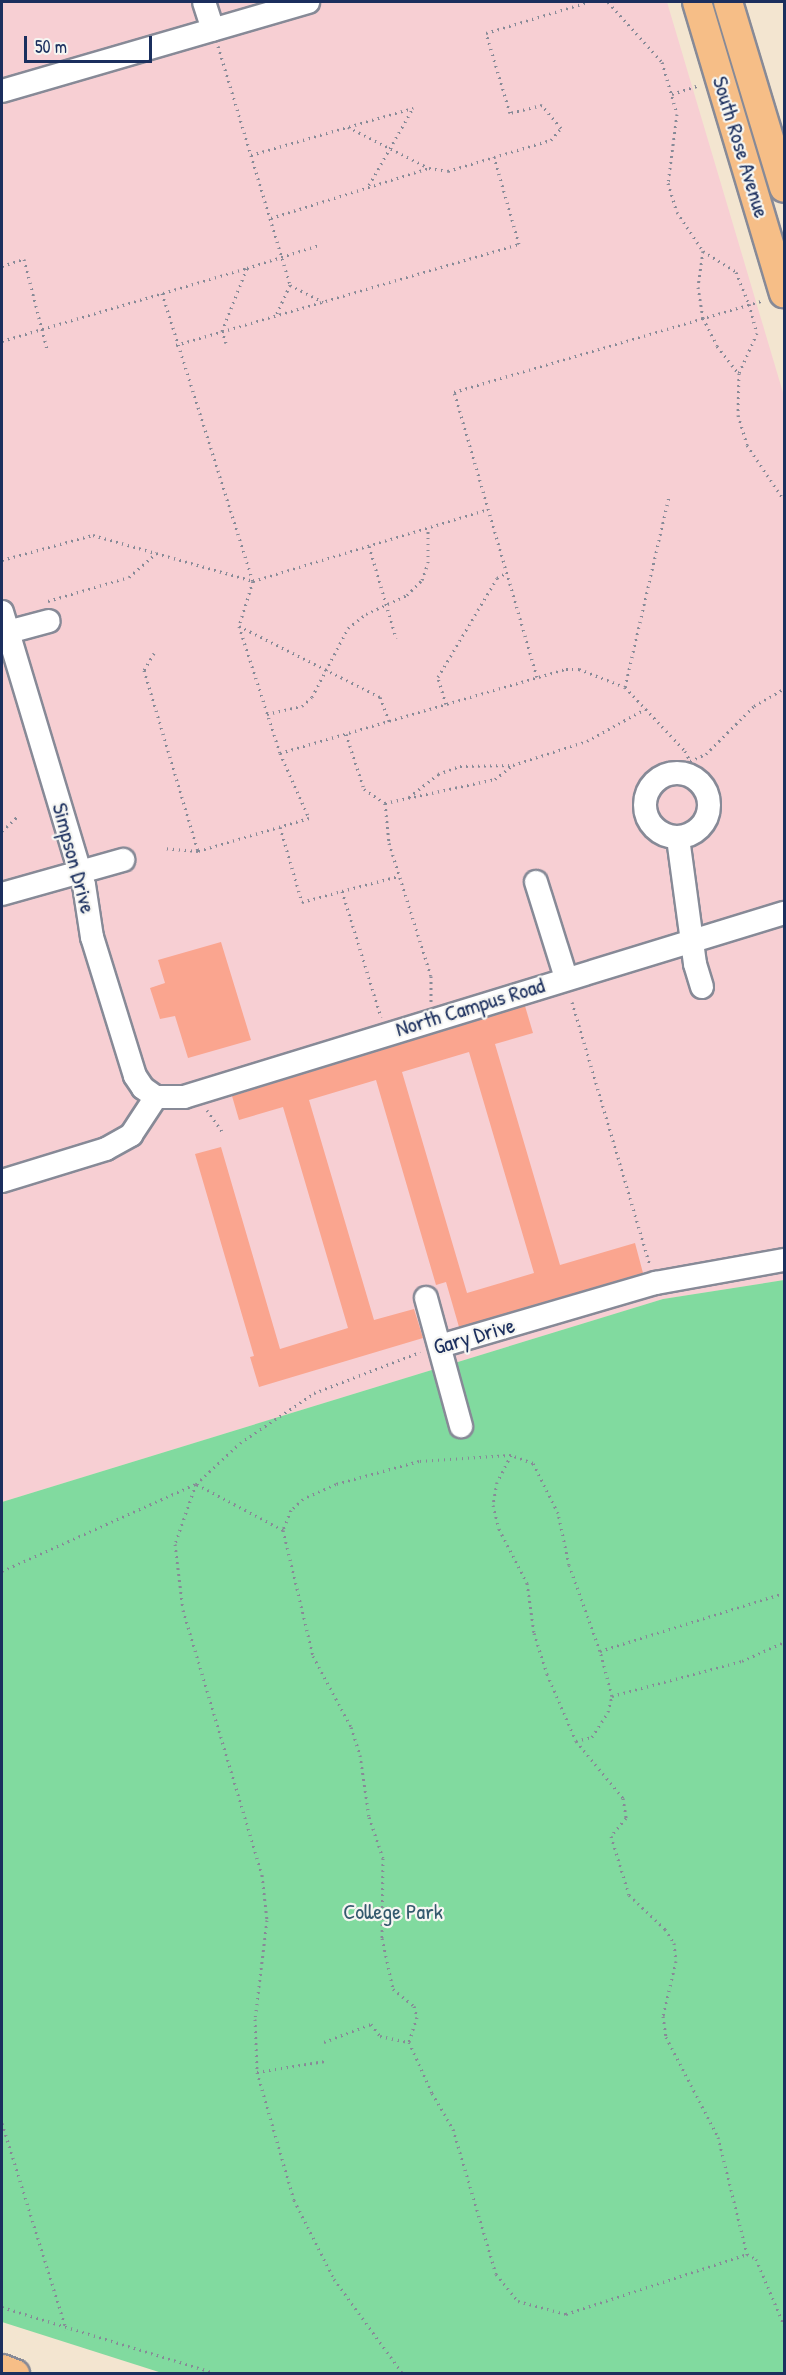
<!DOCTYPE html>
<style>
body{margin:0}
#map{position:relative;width:786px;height:2375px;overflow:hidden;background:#f3e5d0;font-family:"Patrick Hand",sans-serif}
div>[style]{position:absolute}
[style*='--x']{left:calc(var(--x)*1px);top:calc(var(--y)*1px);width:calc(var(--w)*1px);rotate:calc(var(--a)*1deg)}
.built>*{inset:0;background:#f7cfd3}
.green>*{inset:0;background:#81da9f}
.building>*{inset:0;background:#faa58f}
.path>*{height:3px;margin-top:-1.5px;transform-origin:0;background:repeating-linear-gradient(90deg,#878a97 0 1.5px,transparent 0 6px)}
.roads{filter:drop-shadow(2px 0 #878a97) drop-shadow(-2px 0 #878a97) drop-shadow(0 2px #878a97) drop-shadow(0 -2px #878a97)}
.minor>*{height:22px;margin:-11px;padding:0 11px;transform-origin:11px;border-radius:11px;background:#fff}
.minor>.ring{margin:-11px;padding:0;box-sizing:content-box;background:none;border:22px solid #fff;border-radius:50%}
.major>*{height:28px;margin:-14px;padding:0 14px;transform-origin:14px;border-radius:14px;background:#f6be87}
span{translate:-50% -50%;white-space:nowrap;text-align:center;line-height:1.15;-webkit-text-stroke:4.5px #f6f6f2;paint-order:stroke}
.street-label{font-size:22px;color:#1b2f5e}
.park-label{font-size:22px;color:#345a6e}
.frame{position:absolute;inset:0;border:3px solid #1b2f5e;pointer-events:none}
.scale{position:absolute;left:24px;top:36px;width:128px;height:27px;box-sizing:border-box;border:3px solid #1b2f5e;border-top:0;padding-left:8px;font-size:18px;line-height:21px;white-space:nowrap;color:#1b2f5e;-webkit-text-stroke:4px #f6f6f2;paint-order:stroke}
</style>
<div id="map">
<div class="built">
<div style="clip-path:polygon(2px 2px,667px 2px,784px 396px,784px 1280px,663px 1299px,2px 1502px)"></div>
</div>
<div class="green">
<div style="clip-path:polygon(784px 1280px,784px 2373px,162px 2373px,2px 2322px,2px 1502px,663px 1299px)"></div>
</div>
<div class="building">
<div style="clip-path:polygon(221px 942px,251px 1040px,188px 1058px,175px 1016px,160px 1019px,150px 988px,165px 983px,158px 960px)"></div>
<div style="clip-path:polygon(evenodd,525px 1006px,533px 1033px,495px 1044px,560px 1265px,635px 1243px,643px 1273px,459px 1327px,446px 1282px,436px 1285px,376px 1080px,309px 1100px,374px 1320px,414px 1309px,423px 1338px,259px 1387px,250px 1357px,254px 1356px,195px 1154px,221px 1147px,280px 1349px,348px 1328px,283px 1107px,239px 1120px,232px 1096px,525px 1006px,469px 1052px,534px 1273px,467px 1293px,402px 1072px,469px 1052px)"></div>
</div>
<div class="path">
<div style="--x:608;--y:2;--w:81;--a:48"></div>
<div style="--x:662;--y:62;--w:54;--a:73.9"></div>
<div style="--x:677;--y:114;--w:70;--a:97.4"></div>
<div style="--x:668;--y:183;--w:30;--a:73"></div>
<div style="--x:677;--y:212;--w:47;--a:56.3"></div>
<div style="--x:703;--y:251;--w:39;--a:32"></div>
<div style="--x:736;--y:272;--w:35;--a:68"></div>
<div style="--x:749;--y:304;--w:30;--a:75"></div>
<div style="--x:757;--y:333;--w:44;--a:114.2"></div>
<div style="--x:739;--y:373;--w:42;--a:91.4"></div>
<div style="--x:738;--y:415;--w:31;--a:73"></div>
<div style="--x:747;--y:445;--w:66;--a:56.1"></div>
<div style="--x:218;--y:46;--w:250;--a:73.2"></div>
<div style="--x:290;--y:285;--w:33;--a:115"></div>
<div style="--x:672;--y:94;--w:26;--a:-18"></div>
<div style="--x:348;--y:127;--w:89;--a:26.9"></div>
<div style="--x:251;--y:155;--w:169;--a:-16.2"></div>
<div style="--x:369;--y:185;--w:89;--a:-60.3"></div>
<div style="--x:271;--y:218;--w:166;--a:-17.6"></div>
<div style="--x:429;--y:168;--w:19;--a:9"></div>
<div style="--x:448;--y:171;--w:108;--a:-16.8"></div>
<div style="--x:551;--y:140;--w:16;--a:-50"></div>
<div style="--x:561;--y:128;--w:30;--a:-130"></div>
<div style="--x:542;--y:105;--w:33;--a:166"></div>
<div style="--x:510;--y:113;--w:84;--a:-106.7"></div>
<div style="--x:486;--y:33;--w:107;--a:-16.9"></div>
<div style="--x:703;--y:251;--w:36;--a:98"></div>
<div style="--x:698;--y:287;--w:31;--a:81"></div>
<div style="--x:703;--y:318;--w:31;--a:63"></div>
<div style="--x:717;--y:346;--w:34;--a:52"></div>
<div style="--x:2;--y:266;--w:23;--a:-18"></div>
<div style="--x:24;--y:259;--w:93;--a:75.7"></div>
<div style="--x:290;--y:285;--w:37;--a:27"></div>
<div style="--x:162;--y:293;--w:302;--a:72.5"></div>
<div style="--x:253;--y:581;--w:47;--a:107.3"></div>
<div style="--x:239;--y:626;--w:133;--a:72.1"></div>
<div style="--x:280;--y:753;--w:71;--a:66"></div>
<div style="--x:309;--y:818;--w:116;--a:163.4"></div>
<div style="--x:198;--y:851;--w:32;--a:-175"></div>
<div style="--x:2;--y:341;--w:256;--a:-16.6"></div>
<div style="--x:226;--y:343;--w:13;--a:-108"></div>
<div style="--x:222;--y:331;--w:68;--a:-68.4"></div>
<div style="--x:247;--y:268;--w:76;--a:-17.7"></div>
<div style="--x:176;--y:345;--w:358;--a:-16.4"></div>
<div style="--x:519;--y:244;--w:91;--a:-106"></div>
<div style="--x:369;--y:546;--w:96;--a:73.6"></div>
<div style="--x:2;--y:560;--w:94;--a:-15.4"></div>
<div style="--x:93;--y:535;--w:166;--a:16"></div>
<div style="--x:253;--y:581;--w:246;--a:-17"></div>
<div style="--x:48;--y:601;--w:84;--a:-16.5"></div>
<div style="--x:129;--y:577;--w:37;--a:-41"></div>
<div style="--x:239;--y:626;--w:158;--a:26.7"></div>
<div style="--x:380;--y:697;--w:26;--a:69"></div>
<div style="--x:154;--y:653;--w:20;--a:120"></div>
<div style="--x:144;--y:670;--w:189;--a:73.4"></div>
<div style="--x:537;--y:677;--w:297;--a:-106.2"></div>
<div style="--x:454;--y:392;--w:320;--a:-16.5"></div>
<div style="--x:625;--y:687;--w:196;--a:-77"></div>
<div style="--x:446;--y:704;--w:28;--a:-107"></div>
<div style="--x:438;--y:677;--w:115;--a:-59.2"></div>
<div style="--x:497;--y:578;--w:10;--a:-29"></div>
<div style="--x:267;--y:714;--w:36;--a:-13"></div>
<div style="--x:302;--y:706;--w:13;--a:-42"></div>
<div style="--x:312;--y:697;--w:78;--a:-62.4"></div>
<div style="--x:348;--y:628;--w:23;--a:-38"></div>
<div style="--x:366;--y:614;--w:45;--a:-24.9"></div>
<div style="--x:407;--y:595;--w:21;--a:-45"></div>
<div style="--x:422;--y:580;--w:18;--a:-71"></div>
<div style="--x:428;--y:563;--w:34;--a:-90"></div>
<div style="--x:346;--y:734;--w:58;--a:71.9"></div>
<div style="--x:364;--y:789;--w:25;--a:34"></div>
<div style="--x:385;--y:803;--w:40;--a:84.3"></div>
<div style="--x:389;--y:843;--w:139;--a:72.5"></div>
<div style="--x:431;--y:976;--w:26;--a:90"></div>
<div style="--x:280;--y:753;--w:298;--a:-16.4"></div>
<div style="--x:566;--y:669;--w:13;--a:0"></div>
<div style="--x:579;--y:669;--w:49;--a:21.4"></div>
<div style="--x:625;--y:687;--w:88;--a:46.8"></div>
<div style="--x:685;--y:751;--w:11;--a:63"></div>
<div style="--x:690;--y:761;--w:15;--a:127"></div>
<div style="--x:690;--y:761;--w:17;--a:-24"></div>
<div style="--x:706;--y:754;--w:68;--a:-45"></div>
<div style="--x:754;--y:706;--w:34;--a:-30"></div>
<div style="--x:409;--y:797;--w:37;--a:-38"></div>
<div style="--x:438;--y:774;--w:23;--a:-20"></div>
<div style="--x:460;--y:766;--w:53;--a:-1.1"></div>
<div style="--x:385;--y:803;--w:113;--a:-12.3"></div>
<div style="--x:495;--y:779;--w:23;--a:-38"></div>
<div style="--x:513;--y:765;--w:78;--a:-18"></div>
<div style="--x:587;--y:741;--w:66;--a:-28.9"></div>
<div style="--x:280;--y:827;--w:78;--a:73.7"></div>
<div style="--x:302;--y:902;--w:41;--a:-15.4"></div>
<div style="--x:342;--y:891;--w:132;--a:72.8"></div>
<div style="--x:2;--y:831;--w:21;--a:-43"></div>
<div style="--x:342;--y:891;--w:59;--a:-14.7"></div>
<div style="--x:572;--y:1002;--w:274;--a:73.5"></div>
<div style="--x:207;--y:1110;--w:28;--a:55"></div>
<div style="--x:511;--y:1455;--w:92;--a:176.3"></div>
<div style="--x:419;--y:1461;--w:86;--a:164.5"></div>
<div style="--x:336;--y:1484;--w:36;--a:156"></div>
<div style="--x:303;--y:1499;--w:16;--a:137"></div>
<div style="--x:291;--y:1510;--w:22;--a:112"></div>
<div style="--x:283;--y:1530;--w:130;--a:76.6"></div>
<div style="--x:313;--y:1656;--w:81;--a:61.8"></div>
<div style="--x:351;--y:1727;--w:29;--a:72"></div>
<div style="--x:360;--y:1755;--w:63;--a:81.7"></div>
<div style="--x:369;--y:1817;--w:43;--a:71.1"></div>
<div style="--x:383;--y:1858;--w:80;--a:90.7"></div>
<div style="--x:382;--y:1938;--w:52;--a:77.8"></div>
<div style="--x:393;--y:1989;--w:27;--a:39"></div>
<div style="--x:414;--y:2006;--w:11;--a:75"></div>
<div style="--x:417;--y:2017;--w:26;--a:108"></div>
<div style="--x:409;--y:2042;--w:56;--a:65.7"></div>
<div style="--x:432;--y:2093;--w:42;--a:59.7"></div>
<div style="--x:453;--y:2129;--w:151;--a:73.5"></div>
<div style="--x:496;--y:2274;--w:35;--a:51"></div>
<div style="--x:518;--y:2301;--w:50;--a:15.2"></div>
<div style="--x:566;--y:2314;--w:191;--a:-18.3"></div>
<div style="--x:283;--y:1530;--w:98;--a:-152.1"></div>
<div style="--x:196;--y:1484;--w:60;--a:-43"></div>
<div style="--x:240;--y:1443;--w:89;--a:-34"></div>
<div style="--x:314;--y:1393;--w:114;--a:-21.1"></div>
<div style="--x:2;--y:1571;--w:213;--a:-24.2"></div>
<div style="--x:196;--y:1484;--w:64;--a:109.3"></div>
<div style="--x:175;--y:1544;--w:66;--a:83.1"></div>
<div style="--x:183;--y:1610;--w:277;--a:73.4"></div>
<div style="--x:262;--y:1875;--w:45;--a:83.7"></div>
<div style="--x:267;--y:1920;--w:100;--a:96.9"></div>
<div style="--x:255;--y:2019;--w:53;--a:87.8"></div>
<div style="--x:257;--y:2072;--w:133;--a:73.9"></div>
<div style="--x:294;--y:2200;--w:89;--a:63.1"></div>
<div style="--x:334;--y:2279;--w:117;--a:54"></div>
<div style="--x:600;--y:1651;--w:91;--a:-109.8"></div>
<div style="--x:569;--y:1565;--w:53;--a:-101.9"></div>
<div style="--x:558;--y:1513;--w:56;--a:-116.6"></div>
<div style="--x:533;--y:1463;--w:23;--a:-160"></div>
<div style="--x:511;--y:1455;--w:30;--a:117"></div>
<div style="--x:497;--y:1482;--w:23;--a:100"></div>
<div style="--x:493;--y:1505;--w:25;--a:76"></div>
<div style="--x:499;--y:1529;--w:61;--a:62.6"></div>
<div style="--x:527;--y:1583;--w:50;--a:82"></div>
<div style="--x:534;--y:1633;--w:43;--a:72.4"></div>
<div style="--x:547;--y:1674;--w:73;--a:66.6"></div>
<div style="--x:576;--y:1741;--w:74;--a:50.5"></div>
<div style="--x:623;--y:1798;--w:20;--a:81"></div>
<div style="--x:626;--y:1818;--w:23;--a:130"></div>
<div style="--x:611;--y:1836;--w:62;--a:73"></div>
<div style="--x:629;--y:1895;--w:50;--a:43.4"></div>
<div style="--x:665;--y:1929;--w:17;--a:57"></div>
<div style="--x:674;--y:1943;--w:18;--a:84"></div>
<div style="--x:676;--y:1961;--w:57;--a:103.3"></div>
<div style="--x:663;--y:2016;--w:21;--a:82"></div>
<div style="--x:666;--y:2037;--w:113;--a:62.5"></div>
<div style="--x:718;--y:2137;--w:121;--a:76.1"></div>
<div style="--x:747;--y:2254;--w:10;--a:29"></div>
<div style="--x:756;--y:2259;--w:72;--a:67"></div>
<div style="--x:612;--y:1696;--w:135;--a:-15.1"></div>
<div style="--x:742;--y:1661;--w:46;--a:-24.3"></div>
<div style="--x:576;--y:1741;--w:16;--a:-14"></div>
<div style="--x:592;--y:1737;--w:30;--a:-57"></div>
<div style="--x:608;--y:1712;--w:16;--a:-76"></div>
<div style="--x:612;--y:1696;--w:47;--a:-104.9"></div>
<div style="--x:600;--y:1651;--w:193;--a:-17.5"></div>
<div style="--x:324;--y:2042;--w:50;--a:-21"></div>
<div style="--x:371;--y:2024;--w:15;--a:53"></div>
<div style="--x:380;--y:2036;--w:30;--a:12"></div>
<div style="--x:257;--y:2072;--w:69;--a:-9.2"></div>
<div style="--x:2;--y:2123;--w:216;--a:72.7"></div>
<div style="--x:2;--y:2307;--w:227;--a:17.2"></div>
</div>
<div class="roads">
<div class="minor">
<div style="--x:204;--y:2;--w:29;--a:72"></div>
<div style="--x:2;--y:91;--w:319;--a:-16.2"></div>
<div style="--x:2;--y:612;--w:285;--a:73.3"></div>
<div style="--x:84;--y:885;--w:53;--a:81.3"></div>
<div style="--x:92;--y:937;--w:145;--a:72.8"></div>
<div style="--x:135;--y:1076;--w:14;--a:56"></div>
<div style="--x:143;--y:1088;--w:16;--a:35"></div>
<div style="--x:156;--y:1097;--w:28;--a:0"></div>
<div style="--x:184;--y:1097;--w:628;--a:-17.05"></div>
<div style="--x:8;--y:632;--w:42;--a:-15"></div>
<div class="ring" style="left:645px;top:773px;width:42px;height:42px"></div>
<div style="--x:678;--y:838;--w:127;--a:82.3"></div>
<div style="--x:695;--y:964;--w:24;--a:73"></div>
<div style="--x:536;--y:882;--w:101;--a:72.6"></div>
<div style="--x:2;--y:894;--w:126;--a:-15.7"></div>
<div style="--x:2;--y:1181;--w:109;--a:-17.1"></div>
<div style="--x:106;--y:1149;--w:29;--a:-29"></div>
<div style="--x:131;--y:1135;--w:45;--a:-56.7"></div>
<div style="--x:426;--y:1298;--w:133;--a:74.7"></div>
<div style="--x:440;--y:1346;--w:225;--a:-16.3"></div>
<div style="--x:656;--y:1283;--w:130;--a:-10.2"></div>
</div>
<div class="major">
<div style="--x:697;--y:2;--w:304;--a:73.4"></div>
<div style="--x:728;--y:2;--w:194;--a:73.2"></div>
<div style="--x:2;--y:2369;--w:14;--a:21"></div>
</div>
</div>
<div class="street-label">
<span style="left:741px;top:147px;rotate:73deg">South Rose Avenue</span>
<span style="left:74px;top:858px;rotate:75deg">Simpson Drive</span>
<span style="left:470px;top:1007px;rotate:-17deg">North Campus Road</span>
<span style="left:474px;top:1336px;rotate:-16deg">Gary Drive</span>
</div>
<div class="park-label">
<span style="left:393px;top:1912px">College Park</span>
</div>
<div class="frame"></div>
<div class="scale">50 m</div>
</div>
